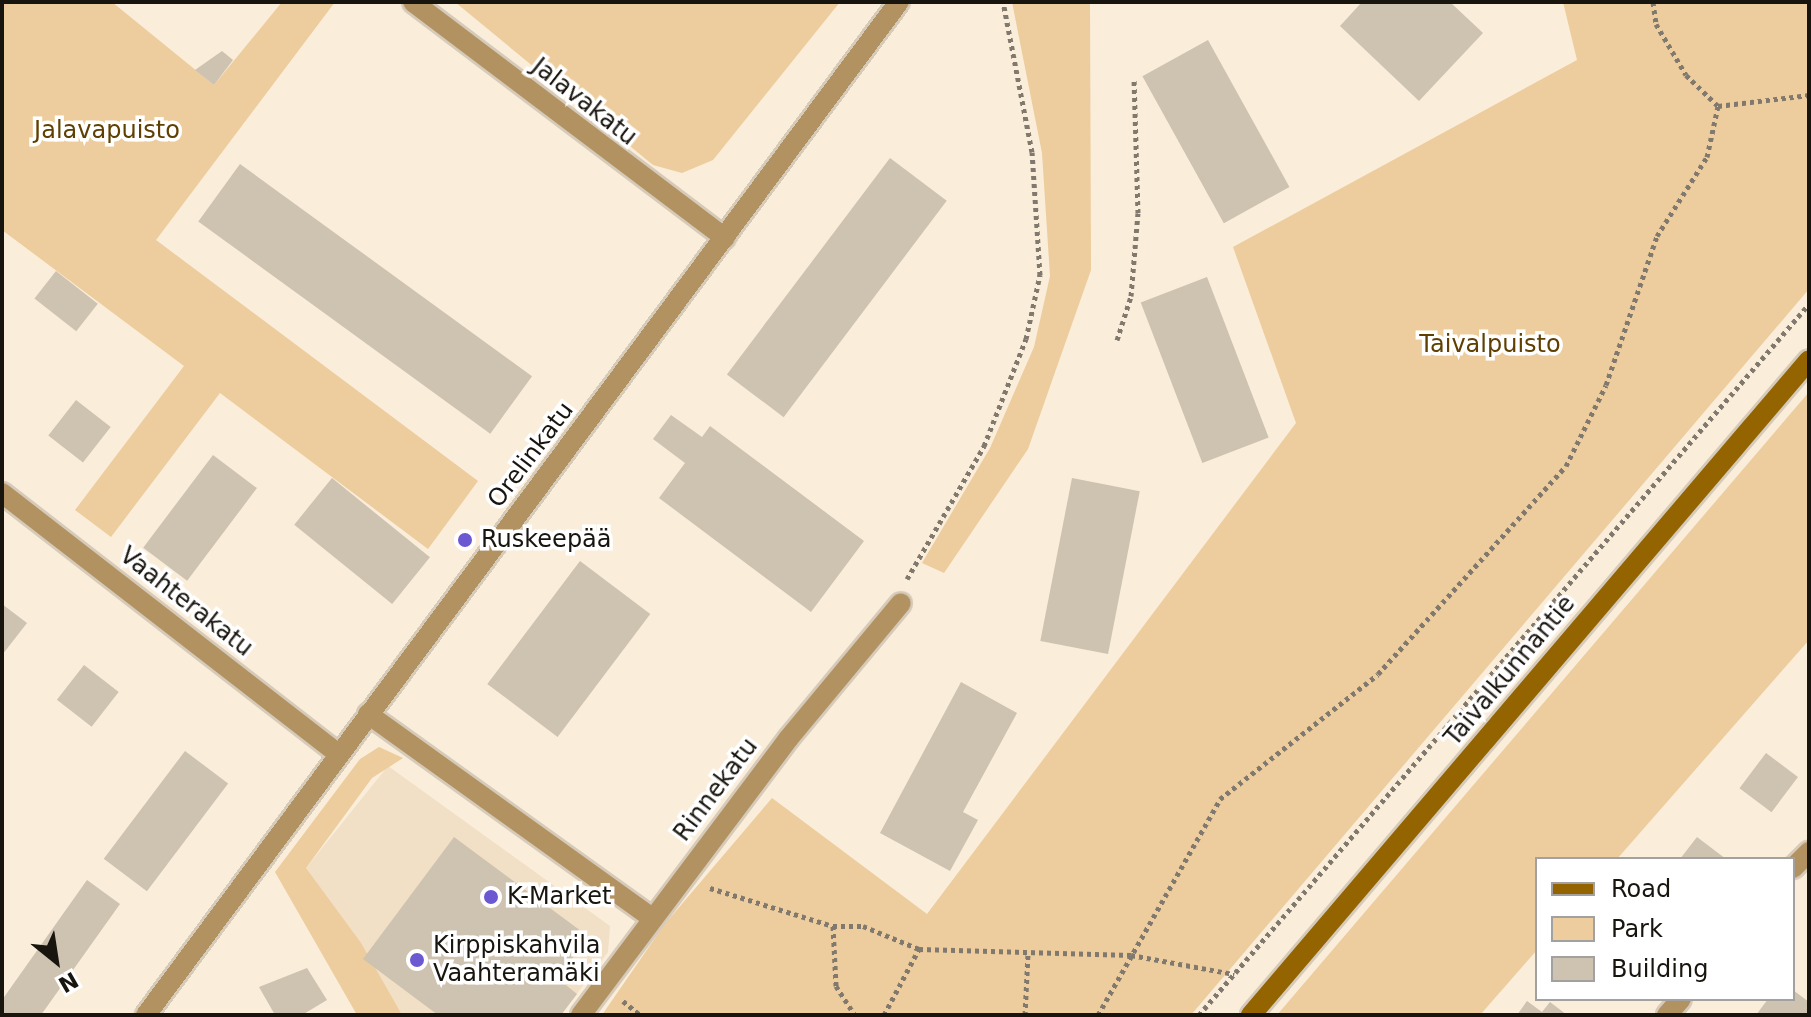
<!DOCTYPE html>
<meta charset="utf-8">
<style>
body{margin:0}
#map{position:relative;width:1811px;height:1017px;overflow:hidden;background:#faedda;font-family:"DejaVu Sans",sans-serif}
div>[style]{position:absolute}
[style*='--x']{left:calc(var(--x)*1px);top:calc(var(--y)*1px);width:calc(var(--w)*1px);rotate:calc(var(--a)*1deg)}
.built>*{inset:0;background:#f1dfc6}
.green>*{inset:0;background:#edcc9d}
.building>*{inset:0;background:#cec2b0;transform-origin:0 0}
.path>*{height:5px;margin-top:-2.5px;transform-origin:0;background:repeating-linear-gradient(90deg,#81796d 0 4px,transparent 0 8px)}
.roads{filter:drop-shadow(2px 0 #d6cab9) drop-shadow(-2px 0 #d6cab9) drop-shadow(0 2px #d6cab9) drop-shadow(0 -2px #d6cab9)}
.minor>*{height:20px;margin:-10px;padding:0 10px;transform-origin:10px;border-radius:10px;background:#b39262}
.tertiary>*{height:20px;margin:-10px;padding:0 10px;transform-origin:10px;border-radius:10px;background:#b39262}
.secondary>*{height:20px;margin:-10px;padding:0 10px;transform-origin:10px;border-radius:10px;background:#946400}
.dots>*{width:22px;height:22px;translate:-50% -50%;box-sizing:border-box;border:4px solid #fff;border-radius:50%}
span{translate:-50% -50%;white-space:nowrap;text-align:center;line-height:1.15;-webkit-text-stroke:7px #fff;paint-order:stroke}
.street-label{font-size:24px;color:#18140e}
.park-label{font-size:24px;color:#604002}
.poi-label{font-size:24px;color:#18140e}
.left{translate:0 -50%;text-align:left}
.frame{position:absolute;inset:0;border:4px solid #18140e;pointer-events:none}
.legend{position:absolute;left:1535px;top:857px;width:260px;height:144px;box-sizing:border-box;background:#fff;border:2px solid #a3a19f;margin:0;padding:10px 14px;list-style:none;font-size:24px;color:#18140e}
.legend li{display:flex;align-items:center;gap:16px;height:40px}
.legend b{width:40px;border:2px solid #a3a19f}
.north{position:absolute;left:16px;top:921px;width:80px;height:80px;-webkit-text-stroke:6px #fff;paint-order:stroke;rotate:150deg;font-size:22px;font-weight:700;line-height:32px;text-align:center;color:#18140e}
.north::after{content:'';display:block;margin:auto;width:28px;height:36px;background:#18140e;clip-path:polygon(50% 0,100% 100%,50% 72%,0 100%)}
</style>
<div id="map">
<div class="built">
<div style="clip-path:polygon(388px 766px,610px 926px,608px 952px,561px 1015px,402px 1015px,306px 868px)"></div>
</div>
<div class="green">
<div style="clip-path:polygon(2px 2px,112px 2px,214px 85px,282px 2px,335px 2px,156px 240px,478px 481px,428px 549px,220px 393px,111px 537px,75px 510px,184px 366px,2px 230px)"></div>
<div style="clip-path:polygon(455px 2px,840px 2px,713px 160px,682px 173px,653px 165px)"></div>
<div style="clip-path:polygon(1012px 2px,1090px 2px,1091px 270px,1028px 449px,944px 573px,922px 563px,990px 448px,1034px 347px,1050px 276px,1042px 153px)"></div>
<div style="clip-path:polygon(1563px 2px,1809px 2px,1809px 289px,1191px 1015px,602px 1015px,664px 925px,772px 798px,927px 914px,1296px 423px,1233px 247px,1577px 60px)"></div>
<div style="clip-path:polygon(1809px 392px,1809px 640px,1617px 859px,1537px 859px,1537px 950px,1480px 1015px,1277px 1015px)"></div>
<div style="clip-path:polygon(379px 747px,403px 758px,372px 778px,306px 868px,361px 943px,402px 1015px,357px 1015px,275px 872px,360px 759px)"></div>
</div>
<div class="building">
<div style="clip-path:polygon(1362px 2px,1450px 2px,1483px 33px,1419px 101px,1340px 26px)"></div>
<div style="left:1208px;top:40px;width:168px;height:75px;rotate:61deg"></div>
<div style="clip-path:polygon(222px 51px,233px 60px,214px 85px,195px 70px)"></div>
<div style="left:890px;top:158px;width:71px;height:271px;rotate:37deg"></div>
<div style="left:240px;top:164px;width:361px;height:71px;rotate:36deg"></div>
<div style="left:56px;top:271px;width:53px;height:35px;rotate:38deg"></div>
<div style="left:1207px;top:277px;width:172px;height:71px;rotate:69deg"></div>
<div style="left:76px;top:400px;width:44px;height:45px;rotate:38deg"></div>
<div style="clip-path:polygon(671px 415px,702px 437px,710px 426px,864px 541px,811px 612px,659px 498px,685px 463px,653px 439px)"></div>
<div style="left:213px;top:455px;width:55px;height:116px;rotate:37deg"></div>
<div style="left:332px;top:478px;width:126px;height:60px;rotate:39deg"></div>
<div style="left:1072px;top:478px;width:69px;height:166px;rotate:11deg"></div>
<div style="left:580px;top:561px;width:88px;height:154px;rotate:37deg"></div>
<div style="clip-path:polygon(2px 604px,27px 623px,2px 655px)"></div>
<div style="left:84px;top:665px;width:44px;height:44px;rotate:38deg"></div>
<div style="clip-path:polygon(961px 682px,1017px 713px,963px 812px,978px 820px,950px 871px,880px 833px)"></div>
<div style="left:185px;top:751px;width:54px;height:135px;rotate:37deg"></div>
<div style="left:1766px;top:753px;width:40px;height:44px;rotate:37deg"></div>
<div style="clip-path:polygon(454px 837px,589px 937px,557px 978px,577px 994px,561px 1015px,438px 1015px,363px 959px)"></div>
<div style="clip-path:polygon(1697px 837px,1726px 859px,1680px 859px)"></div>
<div style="clip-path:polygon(87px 880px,120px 904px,41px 1015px,4px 1015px,2px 1000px)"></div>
<div style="clip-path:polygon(307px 968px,327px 1000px,302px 1015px,275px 1015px,259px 987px)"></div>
<div style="clip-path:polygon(1793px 990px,1809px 1002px,1807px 1015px,1756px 1015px,1768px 999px,1793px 999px)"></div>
<div style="clip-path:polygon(1527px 1001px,1542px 1012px,1550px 1002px,1567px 1015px,1517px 1015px)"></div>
</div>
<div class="path">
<div style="--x:1653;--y:2;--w:22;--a:82"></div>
<div style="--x:1656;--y:24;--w:59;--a:59.5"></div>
<div style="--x:1686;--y:75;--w:45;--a:44.1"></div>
<div style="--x:1117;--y:340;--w:46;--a:-72.3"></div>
<div style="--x:1131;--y:296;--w:83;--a:-85.2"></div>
<div style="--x:1138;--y:213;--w:134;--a:-91.7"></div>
<div style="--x:907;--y:579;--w:154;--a:-59.9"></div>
<div style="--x:984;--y:446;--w:115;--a:-68.6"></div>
<div style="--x:1026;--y:339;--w:66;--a:-77.7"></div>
<div style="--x:1040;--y:275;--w:123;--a:-93.7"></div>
<div style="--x:1032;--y:152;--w:153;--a:-100.9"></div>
<div style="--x:710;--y:888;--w:129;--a:17.2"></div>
<div style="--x:833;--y:926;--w:30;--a:0"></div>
<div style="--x:863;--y:926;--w:61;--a:22.3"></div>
<div style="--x:919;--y:949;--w:212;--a:1.6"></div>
<div style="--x:1131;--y:955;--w:105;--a:10.5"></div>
<div style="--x:833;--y:926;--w:60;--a:87.1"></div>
<div style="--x:836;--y:986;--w:35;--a:57"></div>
<div style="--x:623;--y:1001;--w:22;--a:39"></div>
<div style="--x:884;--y:1015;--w:75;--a:-62.1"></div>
<div style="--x:1025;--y:1015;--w:62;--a:-87.2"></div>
<div style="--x:1098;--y:1015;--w:248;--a:-60.5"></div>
<div style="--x:1220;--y:799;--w:201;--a:-38.3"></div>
<div style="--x:1378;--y:674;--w:280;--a:-47.9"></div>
<div style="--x:1566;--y:466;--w:90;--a:-63.7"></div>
<div style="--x:1606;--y:385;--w:157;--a:-71.1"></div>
<div style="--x:1657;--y:236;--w:93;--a:-57.7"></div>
<div style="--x:1707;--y:157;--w:52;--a:-77.8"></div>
<div style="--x:1718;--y:106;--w:92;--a:-6.9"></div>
<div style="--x:1199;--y:1015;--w:937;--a:-49.37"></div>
</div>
<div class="roads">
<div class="minor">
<div style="--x:413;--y:2;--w:391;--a:37.1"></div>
<div style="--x:368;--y:714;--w:347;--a:35.7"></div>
<div style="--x:1793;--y:868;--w:23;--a:-45"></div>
<div style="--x:581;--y:1015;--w:346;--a:-53.1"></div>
<div style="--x:789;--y:738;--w:175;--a:-50.3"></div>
<div style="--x:1667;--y:1015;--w:21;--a:-49"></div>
</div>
<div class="tertiary">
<div style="--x:2;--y:493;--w:425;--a:37.8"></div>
<div style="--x:146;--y:1015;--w:1262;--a:-53.38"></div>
</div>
<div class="secondary">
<div style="--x:1251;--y:1015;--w:860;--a:-49.57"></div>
</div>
</div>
<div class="dots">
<div style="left:465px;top:540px;background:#6c58d1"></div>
<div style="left:491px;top:897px;background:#6c58d1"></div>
<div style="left:417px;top:960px;background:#6c58d1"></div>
</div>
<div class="street-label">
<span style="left:584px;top:102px;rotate:38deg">Jalavakatu</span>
<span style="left:531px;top:455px;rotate:-53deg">Orelinkatu</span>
<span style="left:186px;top:602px;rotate:38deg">Vaahterakatu</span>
<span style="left:1510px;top:671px;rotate:-50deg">Taivalkunnantie</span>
<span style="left:716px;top:790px;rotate:-53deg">Rinnekatu</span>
</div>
<div class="park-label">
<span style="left:107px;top:131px">Jalavapuisto</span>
<span style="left:1490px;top:345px">Taivalpuisto</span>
</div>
<div class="poi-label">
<span class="left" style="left:481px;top:540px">Ruskeepää</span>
<span class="left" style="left:507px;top:897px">K-Market</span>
<span class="left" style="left:433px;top:960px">Kirppiskahvila<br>Vaahteramäki</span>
</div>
<div class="frame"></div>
<ul class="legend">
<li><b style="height:10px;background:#946400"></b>Road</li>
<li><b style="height:22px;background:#edcc9d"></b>Park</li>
<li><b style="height:22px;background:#cec2b0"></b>Building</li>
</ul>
<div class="north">N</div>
</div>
